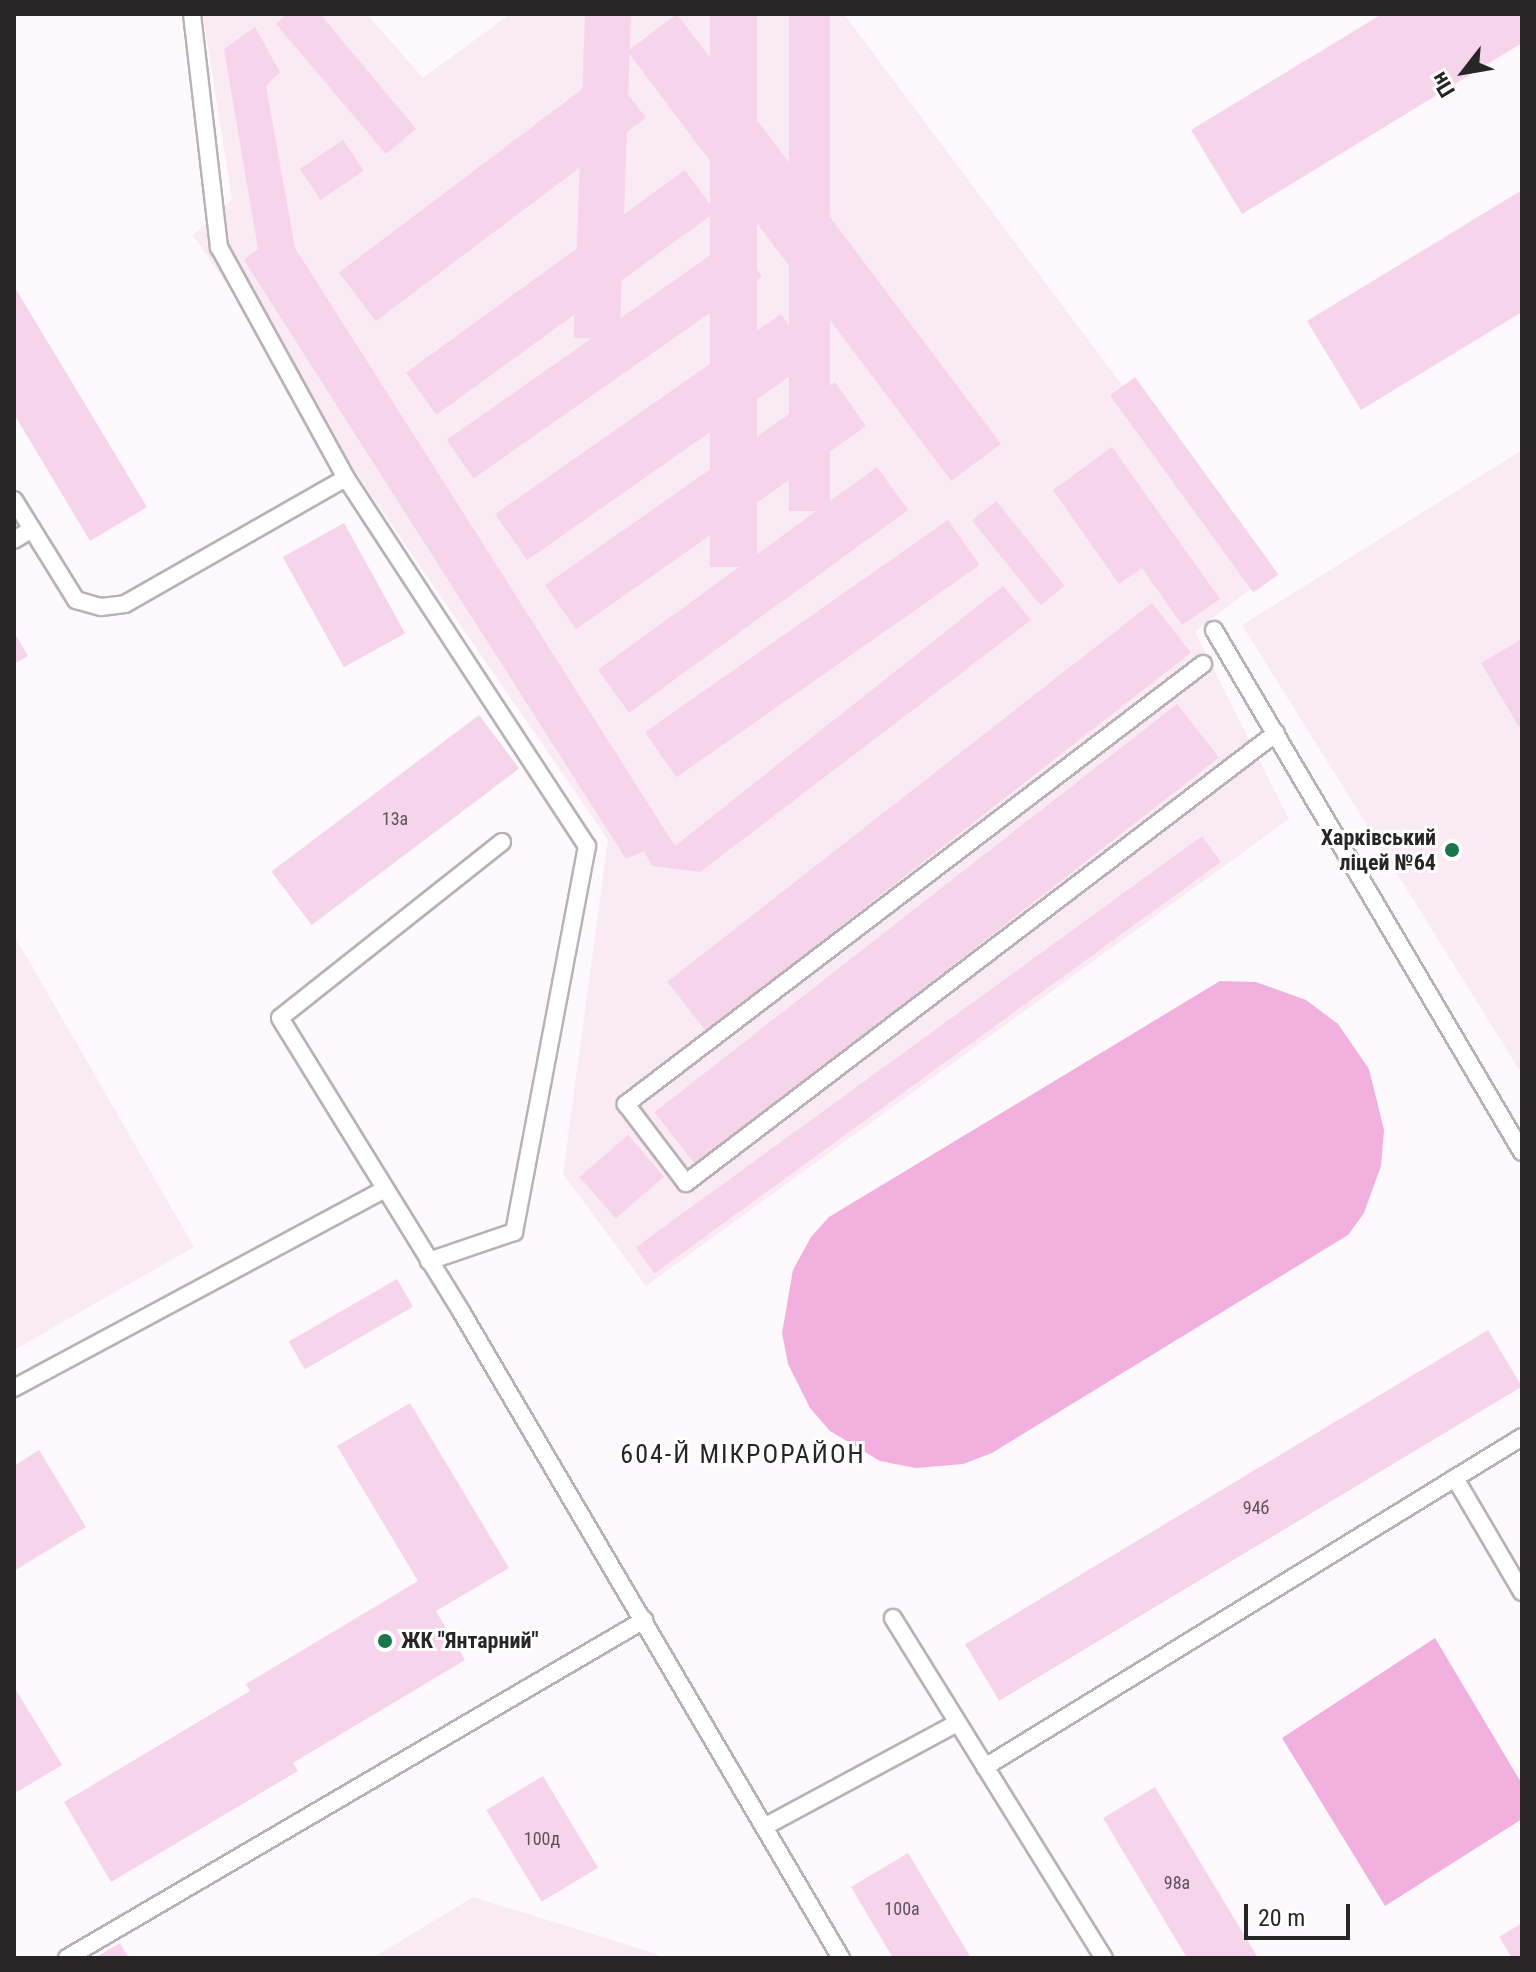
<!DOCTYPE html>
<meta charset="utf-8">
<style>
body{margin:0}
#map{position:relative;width:1536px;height:1972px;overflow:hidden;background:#fef9fd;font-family:"Roboto Condensed",sans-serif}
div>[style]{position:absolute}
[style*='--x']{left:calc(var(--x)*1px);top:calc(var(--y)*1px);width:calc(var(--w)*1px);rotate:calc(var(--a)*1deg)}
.built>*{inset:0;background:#f9eaf4}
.green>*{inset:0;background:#f2b0df}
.building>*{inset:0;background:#f6d5ec;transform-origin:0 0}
.roads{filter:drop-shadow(2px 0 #b8b1b5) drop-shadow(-2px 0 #b8b1b5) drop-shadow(0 2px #b8b1b5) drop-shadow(0 -2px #b8b1b5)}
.lane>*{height:16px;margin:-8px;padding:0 8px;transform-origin:8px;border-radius:8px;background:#fff}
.dots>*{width:22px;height:22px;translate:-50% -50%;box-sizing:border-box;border:4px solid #fff;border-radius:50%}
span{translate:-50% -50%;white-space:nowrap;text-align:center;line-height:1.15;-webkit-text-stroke:6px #fff;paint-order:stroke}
.number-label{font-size:18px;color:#5c5158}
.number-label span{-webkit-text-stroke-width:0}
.poi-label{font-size:22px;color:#282527;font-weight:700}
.right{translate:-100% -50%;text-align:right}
.left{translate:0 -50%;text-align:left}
.quarter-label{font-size:26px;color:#282527;letter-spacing:2px}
.frame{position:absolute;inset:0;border:16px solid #282527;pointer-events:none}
.north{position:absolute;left:1424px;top:32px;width:80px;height:80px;-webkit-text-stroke:6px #fff;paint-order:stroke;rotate:239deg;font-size:22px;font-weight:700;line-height:32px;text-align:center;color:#282527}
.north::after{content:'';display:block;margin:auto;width:28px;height:36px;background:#282527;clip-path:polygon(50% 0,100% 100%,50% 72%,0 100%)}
.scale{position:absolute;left:1244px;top:1904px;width:106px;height:36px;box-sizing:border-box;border:4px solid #282527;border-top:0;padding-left:10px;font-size:24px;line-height:28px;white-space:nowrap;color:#282527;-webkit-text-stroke:6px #fff;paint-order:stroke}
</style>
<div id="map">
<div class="built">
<div style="clip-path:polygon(203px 14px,367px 14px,423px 78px,510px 14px,844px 14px,1266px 577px,1195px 632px,1289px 819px,646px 1286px,563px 1174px,608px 840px,193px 235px,232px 200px)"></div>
<div style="clip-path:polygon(1522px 450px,1522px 1074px,1242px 625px)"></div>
<div style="clip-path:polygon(14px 935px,194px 1247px,14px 1350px)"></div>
<div style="clip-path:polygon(473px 1897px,657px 1954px,659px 1958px,372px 1958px)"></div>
</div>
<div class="green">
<div style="clip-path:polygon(1220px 981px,1256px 982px,1306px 1000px,1338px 1024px,1369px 1069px,1384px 1130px,1381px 1166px,1364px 1213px,1348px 1235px,992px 1453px,963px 1464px,916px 1468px,880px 1461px,830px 1431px,810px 1408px,788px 1364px,782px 1333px,793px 1270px,811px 1237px,829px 1217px)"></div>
<div style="clip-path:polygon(1435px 1638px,1522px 1784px,1522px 1819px,1385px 1906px,1282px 1738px)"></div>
</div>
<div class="building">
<div style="clip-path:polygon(287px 14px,320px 14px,416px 129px,386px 154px,276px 24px)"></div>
<div style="left:585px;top:14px;width:46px;height:324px;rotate:2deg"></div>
<div style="left:677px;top:14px;width:538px;height:62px;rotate:53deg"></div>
<div style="left:710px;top:14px;width:47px;height:553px"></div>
<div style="left:789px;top:14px;width:41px;height:497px"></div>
<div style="clip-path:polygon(1382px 14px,1522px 14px,1522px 43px,1242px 214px,1191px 130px)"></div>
<div style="clip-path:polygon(255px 27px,280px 72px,266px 86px,295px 248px,675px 846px,1003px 586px,1031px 620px,700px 872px,652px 866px,644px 851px,626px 859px,244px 260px,258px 249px,224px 49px)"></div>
<div style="left:609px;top:69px;width:61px;height:338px;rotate:53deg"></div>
<div style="left:343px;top:140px;width:37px;height:52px;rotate:56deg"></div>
<div style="left:685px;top:170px;width:52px;height:345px;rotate:54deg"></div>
<div style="clip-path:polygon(1522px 190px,1522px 312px,1361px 410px,1307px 321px)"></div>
<div style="left:735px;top:238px;width:47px;height:352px;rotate:55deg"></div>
<div style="clip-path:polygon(14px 286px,147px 507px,90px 541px,14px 414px)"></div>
<div style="left:781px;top:314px;width:56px;height:349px;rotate:55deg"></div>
<div style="left:1135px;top:377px;width:244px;height:31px;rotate:54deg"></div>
<div style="left:835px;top:382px;width:54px;height:354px;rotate:55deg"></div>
<div style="clip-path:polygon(1112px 447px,1220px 599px,1182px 625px,1142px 568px,1119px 584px,1053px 490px)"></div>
<div style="left:877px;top:467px;width:53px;height:345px;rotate:54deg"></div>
<div style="left:996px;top:501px;width:109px;height:31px;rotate:51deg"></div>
<div style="left:948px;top:520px;width:55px;height:370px;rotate:55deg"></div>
<div style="left:344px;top:523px;width:126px;height:70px;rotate:61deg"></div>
<div style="left:1152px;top:603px;width:63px;height:615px;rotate:52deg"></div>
<div style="clip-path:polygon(14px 632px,28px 656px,14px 664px)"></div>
<div style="clip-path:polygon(1522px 639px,1522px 725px,1519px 727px,1481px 663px)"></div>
<div style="left:1177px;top:704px;width:68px;height:663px;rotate:52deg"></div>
<div style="left:479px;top:715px;width:67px;height:260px;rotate:53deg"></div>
<div style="left:1202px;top:836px;width:32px;height:700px;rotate:54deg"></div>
<div style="left:628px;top:1135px;width:55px;height:64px;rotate:49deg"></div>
<div style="left:397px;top:1279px;width:32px;height:125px;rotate:60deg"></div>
<div style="left:1488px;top:1330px;width:66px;height:610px;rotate:59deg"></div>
<div style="clip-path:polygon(410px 1403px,509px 1568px,436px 1611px,465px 1660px,293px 1763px,298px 1771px,111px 1882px,64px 1802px,250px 1691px,246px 1684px,418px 1581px,337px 1446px)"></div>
<div style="clip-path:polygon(39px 1450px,86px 1527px,14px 1571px,14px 1466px)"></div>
<div style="clip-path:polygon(14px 1687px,62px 1765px,17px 1792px,14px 1786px)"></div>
<div style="left:543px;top:1776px;width:107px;height:66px;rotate:59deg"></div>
<div style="clip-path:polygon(1155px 1787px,1258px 1958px,1187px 1958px,1103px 1818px)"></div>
<div style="clip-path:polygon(908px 1853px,971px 1958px,893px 1958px,851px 1887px)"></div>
<div style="clip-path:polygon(1522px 1923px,1522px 1958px,1512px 1958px,1499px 1937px)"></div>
<div style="clip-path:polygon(120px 1943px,129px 1958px,95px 1958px)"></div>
</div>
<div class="roads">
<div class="lane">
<div style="--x:192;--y:14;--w:235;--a:83.4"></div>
<div style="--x:219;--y:247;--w:264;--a:61.2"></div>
<div style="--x:14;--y:500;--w:118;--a:58.2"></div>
<div style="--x:76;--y:600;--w:26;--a:16"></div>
<div style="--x:101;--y:607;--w:24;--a:-7"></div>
<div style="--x:125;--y:604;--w:254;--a:-29.7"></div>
<div style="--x:346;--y:478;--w:440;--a:56.8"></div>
<div style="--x:587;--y:846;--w:393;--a:100.7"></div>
<div style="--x:514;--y:1232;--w:90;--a:161.2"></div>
<div style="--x:14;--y:540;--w:21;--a:-31"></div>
<div style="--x:1214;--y:630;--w:606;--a:59.46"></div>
<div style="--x:1203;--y:664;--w:726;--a:142.67"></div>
<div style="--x:626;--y:1104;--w:99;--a:52.8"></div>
<div style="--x:686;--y:1183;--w:742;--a:-37.33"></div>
<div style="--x:502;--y:842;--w:283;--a:141.6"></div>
<div style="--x:280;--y:1018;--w:347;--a:58.3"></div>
<div style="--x:462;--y:1313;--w:748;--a:59.56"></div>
<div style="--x:14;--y:1388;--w:419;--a:-28.2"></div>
<div style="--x:1455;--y:1478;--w:132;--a:59.6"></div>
<div style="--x:893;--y:1618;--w:400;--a:58.2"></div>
<div style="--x:985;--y:1767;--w:630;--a:-31.57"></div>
<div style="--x:764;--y:1827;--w:219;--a:-28.3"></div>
<div style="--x:67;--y:1958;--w:669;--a:-30.36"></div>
</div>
</div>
<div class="dots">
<div style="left:1452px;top:850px;background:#1b764b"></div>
<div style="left:385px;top:1641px;background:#1b764b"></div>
</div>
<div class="number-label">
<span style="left:395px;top:819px">13а</span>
<span style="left:1256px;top:1508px">94б</span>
<span style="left:542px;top:1839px">100д</span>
<span style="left:1177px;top:1883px">98а</span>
<span style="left:902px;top:1909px">100а</span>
</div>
<div class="poi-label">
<span class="right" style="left:1436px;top:850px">Харківський<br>ліцей №64</span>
<span class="left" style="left:401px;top:1641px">ЖК "Янтарний"</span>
</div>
<div class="quarter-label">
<span style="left:743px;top:1455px">604-Й МІКРОРАЙОН</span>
</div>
<div class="frame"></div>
<div class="north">Пн</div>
<div class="scale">20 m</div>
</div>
